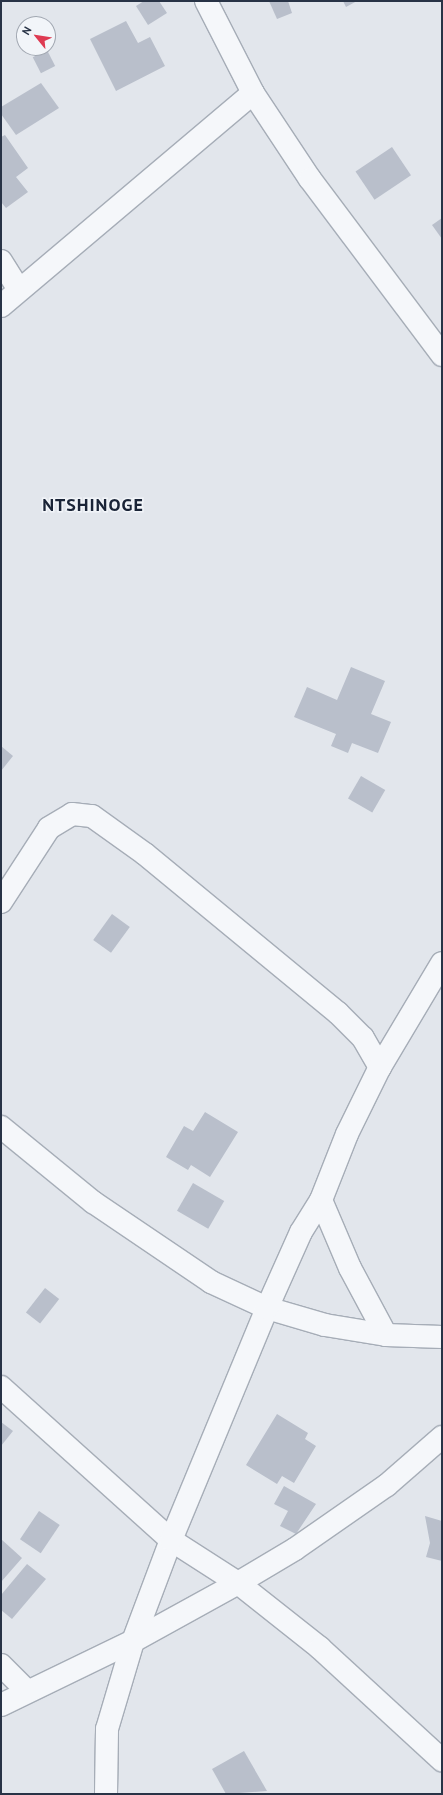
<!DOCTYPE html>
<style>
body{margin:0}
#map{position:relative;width:443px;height:1795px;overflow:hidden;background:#e2e6ec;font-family:"PT Sans",sans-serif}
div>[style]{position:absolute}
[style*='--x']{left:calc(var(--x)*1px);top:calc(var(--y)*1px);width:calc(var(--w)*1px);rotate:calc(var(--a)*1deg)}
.building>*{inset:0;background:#b9bfcb;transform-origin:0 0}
.roads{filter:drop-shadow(1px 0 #a6adb7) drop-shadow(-1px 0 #a6adb7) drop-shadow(0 1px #a6adb7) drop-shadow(0 -1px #a6adb7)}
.minor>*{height:22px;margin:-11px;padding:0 11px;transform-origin:11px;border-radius:11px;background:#f5f7fa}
span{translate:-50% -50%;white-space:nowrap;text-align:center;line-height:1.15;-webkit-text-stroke:3px #f2f5f9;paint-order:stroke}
.district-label{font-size:18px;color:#1a2437;font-weight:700;letter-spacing:1px}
.frame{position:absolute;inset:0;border:2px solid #283346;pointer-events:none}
.north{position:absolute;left:16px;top:16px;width:40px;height:40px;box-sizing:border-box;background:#f2f5f9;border:1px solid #a1a7b1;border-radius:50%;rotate:300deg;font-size:11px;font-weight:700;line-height:16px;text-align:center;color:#283346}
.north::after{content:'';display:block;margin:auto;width:14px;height:18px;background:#de3a52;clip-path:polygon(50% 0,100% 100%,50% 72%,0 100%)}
</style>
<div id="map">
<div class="building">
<div style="clip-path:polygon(144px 1px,159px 1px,167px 13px,148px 25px,136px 6px)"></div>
<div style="clip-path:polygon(269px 1px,288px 1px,292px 13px,277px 19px)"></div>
<div style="clip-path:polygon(343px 1px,357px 1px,346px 7px)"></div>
<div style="clip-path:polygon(126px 21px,138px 43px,150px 37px,165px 66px,116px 91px,90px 39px)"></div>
<div style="left:47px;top:50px;width:18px;height:16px;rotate:63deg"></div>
<div style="clip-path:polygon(41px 83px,59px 108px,16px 135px,1px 114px,1px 107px)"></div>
<div style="clip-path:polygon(5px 135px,28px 168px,16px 177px,28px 192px,6px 208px,1px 202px,1px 137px)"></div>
<div style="left:392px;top:147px;width:34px;height:44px;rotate:56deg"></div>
<div style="clip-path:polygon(442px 218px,442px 239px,432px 225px)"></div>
<div style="clip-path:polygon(351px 667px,385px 681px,371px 714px,391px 722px,378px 753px,352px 743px,348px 753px,331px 746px,336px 734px,294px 717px,307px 687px,337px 700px)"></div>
<div style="clip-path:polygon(1px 746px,13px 756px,1px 771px)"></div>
<div style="left:361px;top:776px;width:28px;height:26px;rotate:30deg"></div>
<div style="left:112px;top:914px;width:22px;height:32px;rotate:36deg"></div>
<div style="clip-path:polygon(205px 1112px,238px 1132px,210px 1177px,191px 1165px,188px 1170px,166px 1157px,184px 1126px,193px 1131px)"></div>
<div style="left:193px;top:1183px;width:36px;height:32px;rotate:30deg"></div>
<div style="left:45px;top:1288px;width:18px;height:31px;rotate:38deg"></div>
<div style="clip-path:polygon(277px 1414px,308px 1433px,305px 1439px,316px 1446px,294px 1483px,282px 1476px,277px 1484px,246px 1465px)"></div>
<div style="clip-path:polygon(1px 1422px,13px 1431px,1px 1446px)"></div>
<div style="clip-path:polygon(284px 1486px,316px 1504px,296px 1534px,280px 1526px,288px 1511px,274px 1504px)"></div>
<div style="left:39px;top:1511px;width:25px;height:34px;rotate:34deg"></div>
<div style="clip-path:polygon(425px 1516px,442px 1521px,442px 1561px,426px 1557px,430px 1543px)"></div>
<div style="clip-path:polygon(1px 1539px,22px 1558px,1px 1582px)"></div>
<div style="clip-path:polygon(27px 1564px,46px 1579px,12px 1619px,1px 1610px,1px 1595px)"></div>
<div style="clip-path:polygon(244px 1751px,267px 1791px,226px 1794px,212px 1769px)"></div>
</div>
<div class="roads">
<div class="minor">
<div style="--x:206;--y:1;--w:103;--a:62.9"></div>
<div style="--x:253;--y:93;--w:103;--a:56.5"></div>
<div style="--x:310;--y:179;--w:220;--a:53.1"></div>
<div style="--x:1;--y:261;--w:32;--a:58"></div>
<div style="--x:1;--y:306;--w:330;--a:-40.2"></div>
<div style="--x:1;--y:902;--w:88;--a:-57"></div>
<div style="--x:49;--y:828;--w:27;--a:-31"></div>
<div style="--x:72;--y:814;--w:20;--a:6"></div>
<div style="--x:92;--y:816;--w:65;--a:35.6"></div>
<div style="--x:145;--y:854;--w:250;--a:39.5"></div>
<div style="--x:338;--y:1013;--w:35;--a:45"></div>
<div style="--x:363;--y:1038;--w:34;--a:60"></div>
<div style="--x:1;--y:1127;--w:119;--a:39.2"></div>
<div style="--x:93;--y:1202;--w:143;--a:34.1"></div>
<div style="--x:211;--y:1282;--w:62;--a:24.9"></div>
<div style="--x:267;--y:1308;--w:60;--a:16.3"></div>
<div style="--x:325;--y:1325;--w:62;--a:9.3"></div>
<div style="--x:386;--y:1335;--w:56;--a:2"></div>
<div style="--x:321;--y:1200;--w:74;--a:66.9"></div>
<div style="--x:350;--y:1268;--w:76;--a:61.8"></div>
<div style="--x:1;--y:1387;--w:229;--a:42"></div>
<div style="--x:171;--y:1540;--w:80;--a:32.7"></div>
<div style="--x:238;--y:1583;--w:66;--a:-30.8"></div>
<div style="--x:295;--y:1549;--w:112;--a:-34.8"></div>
<div style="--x:387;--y:1485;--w:73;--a:-41.1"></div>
<div style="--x:1;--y:1665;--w:35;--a:45"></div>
<div style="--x:1;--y:1705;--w:147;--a:-25.9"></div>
<div style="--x:133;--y:1641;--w:120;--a:-28.9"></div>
<div style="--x:238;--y:1583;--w:105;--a:38.4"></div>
<div style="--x:320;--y:1648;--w:166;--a:42.6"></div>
<div style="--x:106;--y:1794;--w:65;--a:-89.1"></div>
<div style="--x:107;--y:1729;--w:92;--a:-73.5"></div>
<div style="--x:133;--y:1641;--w:108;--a:-69.4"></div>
<div style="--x:171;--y:1540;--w:251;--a:-67.5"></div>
<div style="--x:267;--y:1308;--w:83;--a:-65.9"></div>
<div style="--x:301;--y:1232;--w:38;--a:-58"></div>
<div style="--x:321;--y:1200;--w:71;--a:-68.5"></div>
<div style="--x:347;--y:1134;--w:75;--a:-63.8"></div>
<div style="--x:380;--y:1067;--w:121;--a:-59.2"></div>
</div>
</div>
<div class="district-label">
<span style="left:93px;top:505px">NTSHINOGE</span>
</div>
<div class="frame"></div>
<div class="north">N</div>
</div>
